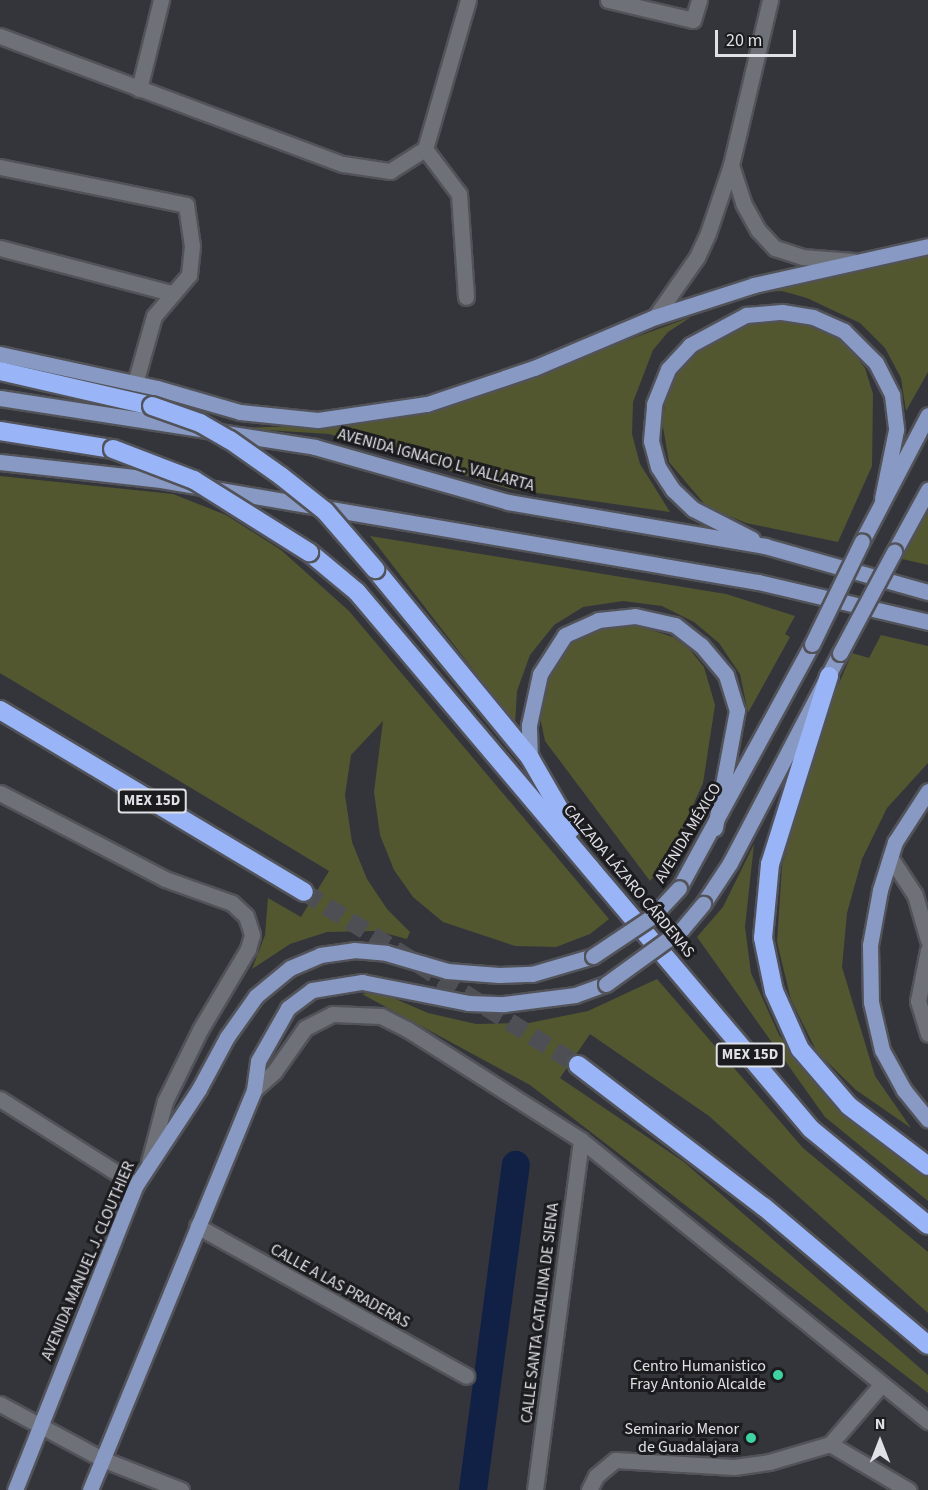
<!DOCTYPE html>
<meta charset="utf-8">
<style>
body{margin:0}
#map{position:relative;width:928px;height:1490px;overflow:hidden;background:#33353b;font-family:"Source Sans 3",sans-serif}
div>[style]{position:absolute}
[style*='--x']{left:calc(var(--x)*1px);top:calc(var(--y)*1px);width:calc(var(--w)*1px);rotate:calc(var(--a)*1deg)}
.green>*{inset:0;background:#535730}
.canal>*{height:28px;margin:-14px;padding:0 14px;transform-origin:14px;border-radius:14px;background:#112045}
.highway-tunnel>*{height:18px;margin-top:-9px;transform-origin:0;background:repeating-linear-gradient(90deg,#4d4f55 0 18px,transparent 0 27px)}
.roads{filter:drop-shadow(2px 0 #525359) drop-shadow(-2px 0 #525359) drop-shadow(0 2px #525359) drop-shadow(0 -2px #525359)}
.minor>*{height:15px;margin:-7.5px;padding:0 7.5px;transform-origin:7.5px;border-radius:7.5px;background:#6f7178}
.major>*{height:15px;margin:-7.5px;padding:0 7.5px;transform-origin:7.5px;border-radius:7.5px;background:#889ac4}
.highway>*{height:18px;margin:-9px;padding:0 9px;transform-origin:9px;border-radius:9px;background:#99b5f7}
.bridges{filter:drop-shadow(2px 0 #525359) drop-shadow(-2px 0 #525359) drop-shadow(0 2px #525359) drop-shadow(0 -2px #525359)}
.major-bridge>*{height:15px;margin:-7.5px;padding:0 7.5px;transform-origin:7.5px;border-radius:7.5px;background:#889ac4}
.highway-bridge>*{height:18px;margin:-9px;padding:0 9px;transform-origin:9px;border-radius:9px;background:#99b5f7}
.dots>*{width:16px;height:16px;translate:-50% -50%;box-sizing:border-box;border:3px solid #1c1c1f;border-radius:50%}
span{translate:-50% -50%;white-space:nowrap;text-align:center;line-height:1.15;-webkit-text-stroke:6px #1c1c1f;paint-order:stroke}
.shield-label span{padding:2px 4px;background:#1c1c1f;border:2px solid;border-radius:4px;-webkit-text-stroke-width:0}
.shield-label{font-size:15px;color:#e0e1e6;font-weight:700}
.street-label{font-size:16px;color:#e0e1e6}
.poi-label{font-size:16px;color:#e0e1e6}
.right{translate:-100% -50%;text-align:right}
.north{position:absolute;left:850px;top:1412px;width:60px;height:60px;-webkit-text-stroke:4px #1c1c1f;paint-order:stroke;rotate:0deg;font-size:16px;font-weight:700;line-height:24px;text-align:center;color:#e0e1e6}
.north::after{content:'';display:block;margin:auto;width:21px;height:27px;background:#e0e1e6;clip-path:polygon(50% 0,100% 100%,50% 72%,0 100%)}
.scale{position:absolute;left:715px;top:30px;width:81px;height:27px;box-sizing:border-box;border:3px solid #e0e1e6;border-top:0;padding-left:8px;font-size:18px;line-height:21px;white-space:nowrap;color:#e0e1e6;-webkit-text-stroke:4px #1c1c1f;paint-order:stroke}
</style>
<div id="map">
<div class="green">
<div style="clip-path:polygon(928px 256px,928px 372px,906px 411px,901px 378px,885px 348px,860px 323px,807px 298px,782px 291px,750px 293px)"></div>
<div style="clip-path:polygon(691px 317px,668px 332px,653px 350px,633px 402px,632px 434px,640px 464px,670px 512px,509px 489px,329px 434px,234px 428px,332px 425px,442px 408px)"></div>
<div style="clip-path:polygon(784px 318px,815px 325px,844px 342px,865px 368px,873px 394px,872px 466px,838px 542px,746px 523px,707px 507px,669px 462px,662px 421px,669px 383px,686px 355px,748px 320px)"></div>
<div style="clip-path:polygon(0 476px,173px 494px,226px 515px,281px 550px,349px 611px,609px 919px,590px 934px,556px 947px,515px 946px,443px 922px,413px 897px,394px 870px,380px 835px,374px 792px,383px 721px,351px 755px,345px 795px,352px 842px,367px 879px,387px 909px,410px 932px,407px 939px,377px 931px,327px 932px,290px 944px,252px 969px,265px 935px,268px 898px,301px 917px,329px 871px,0 673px)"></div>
<div style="clip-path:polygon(928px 511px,928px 565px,902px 559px)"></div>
<div style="clip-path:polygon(370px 536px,726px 594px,795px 616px,785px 634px,790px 637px,748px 713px,740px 674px,719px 643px,694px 622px,662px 606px,623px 601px,583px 607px,554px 625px,530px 655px,517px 691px,515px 724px)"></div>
<div style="clip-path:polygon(632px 624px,673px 637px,690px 650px,704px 667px,715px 705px,703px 783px,668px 861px,650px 881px,545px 741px,540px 717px,542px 693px,550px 670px,565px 649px,586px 634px,610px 625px)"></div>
<div style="clip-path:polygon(881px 635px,928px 646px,928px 763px,887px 808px,862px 859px,847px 913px,842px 967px,875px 1076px,911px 1128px,856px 1090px,817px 1052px,791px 1000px,777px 942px,782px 866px,818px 732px,852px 653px,869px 658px)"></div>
<div style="clip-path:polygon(754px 844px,745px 927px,751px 973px,779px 1035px,819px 1084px,928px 1175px,928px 1201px,825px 1117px,697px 937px,723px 907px)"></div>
<div style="clip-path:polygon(657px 979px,803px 1148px,928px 1252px,928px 1313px,709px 1116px,590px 1034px,560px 1078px,684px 1162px,928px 1375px,928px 1393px,530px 1085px,362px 994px,377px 991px,428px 1013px,476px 1024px,529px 1023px,588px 1011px)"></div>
</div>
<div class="canal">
<div style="--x:473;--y:1490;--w:328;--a:-82.5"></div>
</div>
<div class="highway-tunnel">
<div style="--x:304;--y:892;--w:324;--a:32.3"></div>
</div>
<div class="roads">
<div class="minor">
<div style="--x:608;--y:0;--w:87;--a:13.2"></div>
<div style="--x:693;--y:20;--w:21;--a:-73"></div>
<div style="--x:0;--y:36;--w:366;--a:20.5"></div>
<div style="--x:343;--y:164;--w:48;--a:8.5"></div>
<div style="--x:390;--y:171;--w:41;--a:-32.2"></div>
<div style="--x:425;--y:149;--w:155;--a:-73.9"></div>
<div style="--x:139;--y:89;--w:92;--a:-76.1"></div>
<div style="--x:425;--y:149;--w:56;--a:52.9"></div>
<div style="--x:459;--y:194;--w:103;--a:86.1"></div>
<div style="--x:731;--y:165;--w:40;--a:72"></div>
<div style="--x:743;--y:203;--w:31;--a:61"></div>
<div style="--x:758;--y:230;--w:25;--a:47"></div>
<div style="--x:775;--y:248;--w:28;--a:18"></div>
<div style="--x:802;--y:257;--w:51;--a:4.5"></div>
<div style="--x:0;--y:167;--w:190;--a:11.5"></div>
<div style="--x:186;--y:205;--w:41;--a:81.7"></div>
<div style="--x:192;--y:246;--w:29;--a:96"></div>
<div style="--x:189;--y:275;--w:54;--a:130.5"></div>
<div style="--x:154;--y:316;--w:70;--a:105.8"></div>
<div style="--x:0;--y:248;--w:177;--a:14.7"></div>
<div style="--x:655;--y:317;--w:73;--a:-55"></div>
<div style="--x:697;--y:257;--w:26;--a:-65"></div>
<div style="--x:708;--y:233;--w:72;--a:-71.3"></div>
<div style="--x:731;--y:165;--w:170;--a:-76.7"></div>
<div style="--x:0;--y:793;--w:186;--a:27.5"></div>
<div style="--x:165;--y:879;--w:71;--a:19.7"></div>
<div style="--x:232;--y:903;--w:19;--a:43"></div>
<div style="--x:246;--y:916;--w:20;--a:72"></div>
<div style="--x:252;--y:935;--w:15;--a:106"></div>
<div style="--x:248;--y:949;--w:94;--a:120.7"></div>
<div style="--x:200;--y:1030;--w:79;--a:116.2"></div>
<div style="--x:165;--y:1101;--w:63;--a:104.7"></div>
<div style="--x:890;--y:857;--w:45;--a:56.7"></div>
<div style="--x:915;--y:895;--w:47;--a:73.9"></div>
<div style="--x:928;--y:950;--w:52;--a:101.1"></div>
<div style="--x:918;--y:1001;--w:34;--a:73"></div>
<div style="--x:254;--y:1090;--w:27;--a:-42"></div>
<div style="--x:274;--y:1072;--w:54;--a:-54.8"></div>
<div style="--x:305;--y:1028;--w:31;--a:-27"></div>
<div style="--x:333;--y:1014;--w:48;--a:2.4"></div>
<div style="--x:381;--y:1016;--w:29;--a:27"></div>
<div style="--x:407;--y:1029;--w:206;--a:32.5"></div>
<div style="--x:581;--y:1140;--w:447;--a:39"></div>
<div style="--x:0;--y:1099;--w:161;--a:32.3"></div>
<div style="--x:197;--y:1226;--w:308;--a:29.1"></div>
<div style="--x:881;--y:1385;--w:78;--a:130.8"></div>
<div style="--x:830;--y:1444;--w:91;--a:30.5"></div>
<div style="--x:0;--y:1404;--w:116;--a:28.3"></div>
<div style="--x:102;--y:1459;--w:85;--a:21.4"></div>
<div style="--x:535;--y:1490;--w:353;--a:-82.5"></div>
<div style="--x:589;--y:1490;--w:16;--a:-63"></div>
<div style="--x:596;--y:1476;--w:25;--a:-40"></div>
<div style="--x:615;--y:1460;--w:119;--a:3.4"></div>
<div style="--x:734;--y:1467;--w:35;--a:-8"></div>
<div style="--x:769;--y:1462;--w:64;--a:-16.4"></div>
</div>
<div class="major">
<div style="--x:0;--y:354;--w:161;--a:12.2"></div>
<div style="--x:157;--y:388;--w:86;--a:16.1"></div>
<div style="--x:240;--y:412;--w:78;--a:5.9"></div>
<div style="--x:318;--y:420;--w:110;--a:-8.4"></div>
<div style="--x:427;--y:404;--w:113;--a:-18.6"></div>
<div style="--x:534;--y:368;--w:131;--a:-22.9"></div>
<div style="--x:655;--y:317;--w:104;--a:-17.9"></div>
<div style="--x:754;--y:285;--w:178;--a:-12.6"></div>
<div style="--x:0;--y:398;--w:319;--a:8.8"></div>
<div style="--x:315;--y:447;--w:201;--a:15.9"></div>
<div style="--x:508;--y:502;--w:261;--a:9.7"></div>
<div style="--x:765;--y:546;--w:169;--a:15.8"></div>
<div style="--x:0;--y:462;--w:162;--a:6.4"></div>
<div style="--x:161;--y:480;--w:606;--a:9.7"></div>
<div style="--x:758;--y:582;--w:175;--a:13.2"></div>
<div style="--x:752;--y:539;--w:66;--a:-153"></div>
<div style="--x:693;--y:509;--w:28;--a:-136"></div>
<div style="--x:673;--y:490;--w:27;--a:-123"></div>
<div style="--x:658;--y:467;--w:27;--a:-105"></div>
<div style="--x:651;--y:441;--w:37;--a:-85"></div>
<div style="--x:654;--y:404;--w:38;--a:-68"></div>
<div style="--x:668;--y:369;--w:33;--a:-47"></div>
<div style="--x:690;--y:345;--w:64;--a:-28.2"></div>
<div style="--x:746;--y:315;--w:36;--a:-5"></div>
<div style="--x:782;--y:312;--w:31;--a:9"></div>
<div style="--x:813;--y:317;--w:34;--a:24"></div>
<div style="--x:844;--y:331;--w:45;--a:45"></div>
<div style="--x:876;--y:363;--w:36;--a:63"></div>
<div style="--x:892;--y:395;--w:35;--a:83"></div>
<div style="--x:896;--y:430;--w:70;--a:101.5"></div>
<div style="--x:862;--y:541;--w:142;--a:-62.4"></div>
<div style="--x:894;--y:552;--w:71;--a:-61.3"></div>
<div style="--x:530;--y:758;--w:33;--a:-92"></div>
<div style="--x:529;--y:725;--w:52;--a:-77.8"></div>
<div style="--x:540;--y:674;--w:46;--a:-57.3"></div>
<div style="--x:565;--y:635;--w:36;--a:-24"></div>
<div style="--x:598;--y:620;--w:37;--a:-6"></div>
<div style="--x:635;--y:616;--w:41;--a:12.7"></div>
<div style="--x:675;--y:625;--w:33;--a:38"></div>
<div style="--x:701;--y:645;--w:39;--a:50"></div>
<div style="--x:726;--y:675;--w:37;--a:73"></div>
<div style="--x:737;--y:710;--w:120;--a:100.6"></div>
<div style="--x:928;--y:791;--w:61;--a:122.9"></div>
<div style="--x:895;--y:842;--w:50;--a:107.4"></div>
<div style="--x:880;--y:890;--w:56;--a:100.3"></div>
<div style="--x:870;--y:945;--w:57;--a:89"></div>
<div style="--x:871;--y:1002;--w:49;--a:77.1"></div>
<div style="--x:882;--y:1050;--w:46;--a:61.2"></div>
<div style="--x:904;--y:1090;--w:38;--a:51"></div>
<div style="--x:679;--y:888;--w:278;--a:-61.4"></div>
<div style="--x:703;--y:904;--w:49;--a:-56.6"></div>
<div style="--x:730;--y:863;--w:237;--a:-62.4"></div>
<div style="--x:15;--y:1490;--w:328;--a:-68.4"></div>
<div style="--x:136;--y:1185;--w:115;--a:-56.7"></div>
<div style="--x:199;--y:1089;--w:59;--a:-61.7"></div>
<div style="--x:227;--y:1037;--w:50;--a:-54.7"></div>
<div style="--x:256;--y:996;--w:44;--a:-39.5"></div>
<div style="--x:290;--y:968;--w:33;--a:-23"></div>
<div style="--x:320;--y:955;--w:34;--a:-8"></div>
<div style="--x:354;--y:950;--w:32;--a:5"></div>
<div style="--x:386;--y:953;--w:64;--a:16.4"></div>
<div style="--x:447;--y:971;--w:52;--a:4.4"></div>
<div style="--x:499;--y:975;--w:33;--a:-2"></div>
<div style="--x:532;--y:974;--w:64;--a:-16.4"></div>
<div style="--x:90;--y:1490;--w:432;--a:-67.7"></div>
<div style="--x:254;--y:1090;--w:29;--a:-82"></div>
<div style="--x:258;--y:1061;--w:61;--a:-60.5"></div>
<div style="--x:288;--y:1008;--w:30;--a:-37"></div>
<div style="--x:312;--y:990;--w:51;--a:-9.1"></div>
<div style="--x:362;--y:982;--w:108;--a:11.2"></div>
<div style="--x:468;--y:1003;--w:36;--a:2"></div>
<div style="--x:504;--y:1004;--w:72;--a:-7.2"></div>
<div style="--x:575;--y:995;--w:33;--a:-20"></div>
</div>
<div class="highway">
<div style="--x:0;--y:371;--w:156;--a:13"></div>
<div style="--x:0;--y:431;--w:114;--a:9.1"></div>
<div style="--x:309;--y:552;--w:62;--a:39.8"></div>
<div style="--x:357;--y:592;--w:703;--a:49.79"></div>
<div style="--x:811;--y:1129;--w:151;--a:39.4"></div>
<div style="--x:375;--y:569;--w:244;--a:50.6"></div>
<div style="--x:530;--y:758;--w:82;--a:60"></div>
<div style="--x:829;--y:676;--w:197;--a:107.4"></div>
<div style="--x:770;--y:864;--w:74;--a:95.4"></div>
<div style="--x:763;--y:938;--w:54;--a:78.3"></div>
<div style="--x:774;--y:991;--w:64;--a:65.9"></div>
<div style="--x:800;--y:1049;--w:75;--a:49.3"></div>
<div style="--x:849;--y:1106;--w:99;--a:37.2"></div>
<div style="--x:0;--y:710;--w:354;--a:30.9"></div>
<div style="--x:578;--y:1065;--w:234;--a:37.4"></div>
<div style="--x:764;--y:1207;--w:214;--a:40.1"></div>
</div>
</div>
<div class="bridges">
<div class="major-bridge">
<div style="--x:812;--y:644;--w:114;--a:-64.1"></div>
<div style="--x:840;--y:653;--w:115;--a:-61.9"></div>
<div style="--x:593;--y:956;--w:72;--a:-33.7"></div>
<div style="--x:653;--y:916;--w:38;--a:-47"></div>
<div style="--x:606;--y:984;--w:94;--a:-35.9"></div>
<div style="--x:682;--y:929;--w:33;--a:-50"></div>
</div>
<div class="highway-bridge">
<div style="--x:152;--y:406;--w:51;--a:19.5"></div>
<div style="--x:200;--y:423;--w:34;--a:30"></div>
<div style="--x:230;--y:440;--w:62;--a:35.2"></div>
<div style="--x:281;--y:476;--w:56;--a:38.5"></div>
<div style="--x:325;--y:511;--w:77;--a:49.2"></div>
<div style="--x:113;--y:449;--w:87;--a:20.9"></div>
<div style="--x:194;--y:480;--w:136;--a:32.1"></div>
</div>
</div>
<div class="dots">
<div style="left:778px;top:1375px;background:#3dd4a3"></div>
<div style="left:751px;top:1438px;background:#3dd4a3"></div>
</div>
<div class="shield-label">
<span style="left:152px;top:801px">MEX 15D</span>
<span style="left:750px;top:1055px">MEX 15D</span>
</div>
<div class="street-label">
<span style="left:436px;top:460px;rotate:15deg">AVENIDA IGNACIO L. VALLARTA</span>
<span style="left:688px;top:833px;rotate:-59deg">AVENIDA MÉXICO</span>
<span style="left:629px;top:881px;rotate:50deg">CALZADA LÁZARO CÁRDENAS</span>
<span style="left:88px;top:1261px;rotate:-67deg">AVENIDA MANUEL J. CLOUTHIER</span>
<span style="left:340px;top:1286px;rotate:29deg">CALLE A LAS PRADERAS</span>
<span style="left:540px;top:1313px;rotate:-83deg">CALLE SANTA CATALINA DE SIENA</span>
</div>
<div class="poi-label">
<span class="right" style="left:766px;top:1375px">Centro Humanistico<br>Fray Antonio Alcalde</span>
<span class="right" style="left:739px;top:1438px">Seminario Menor<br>de Guadalajara</span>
</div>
<div class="north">N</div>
<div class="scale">20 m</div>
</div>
